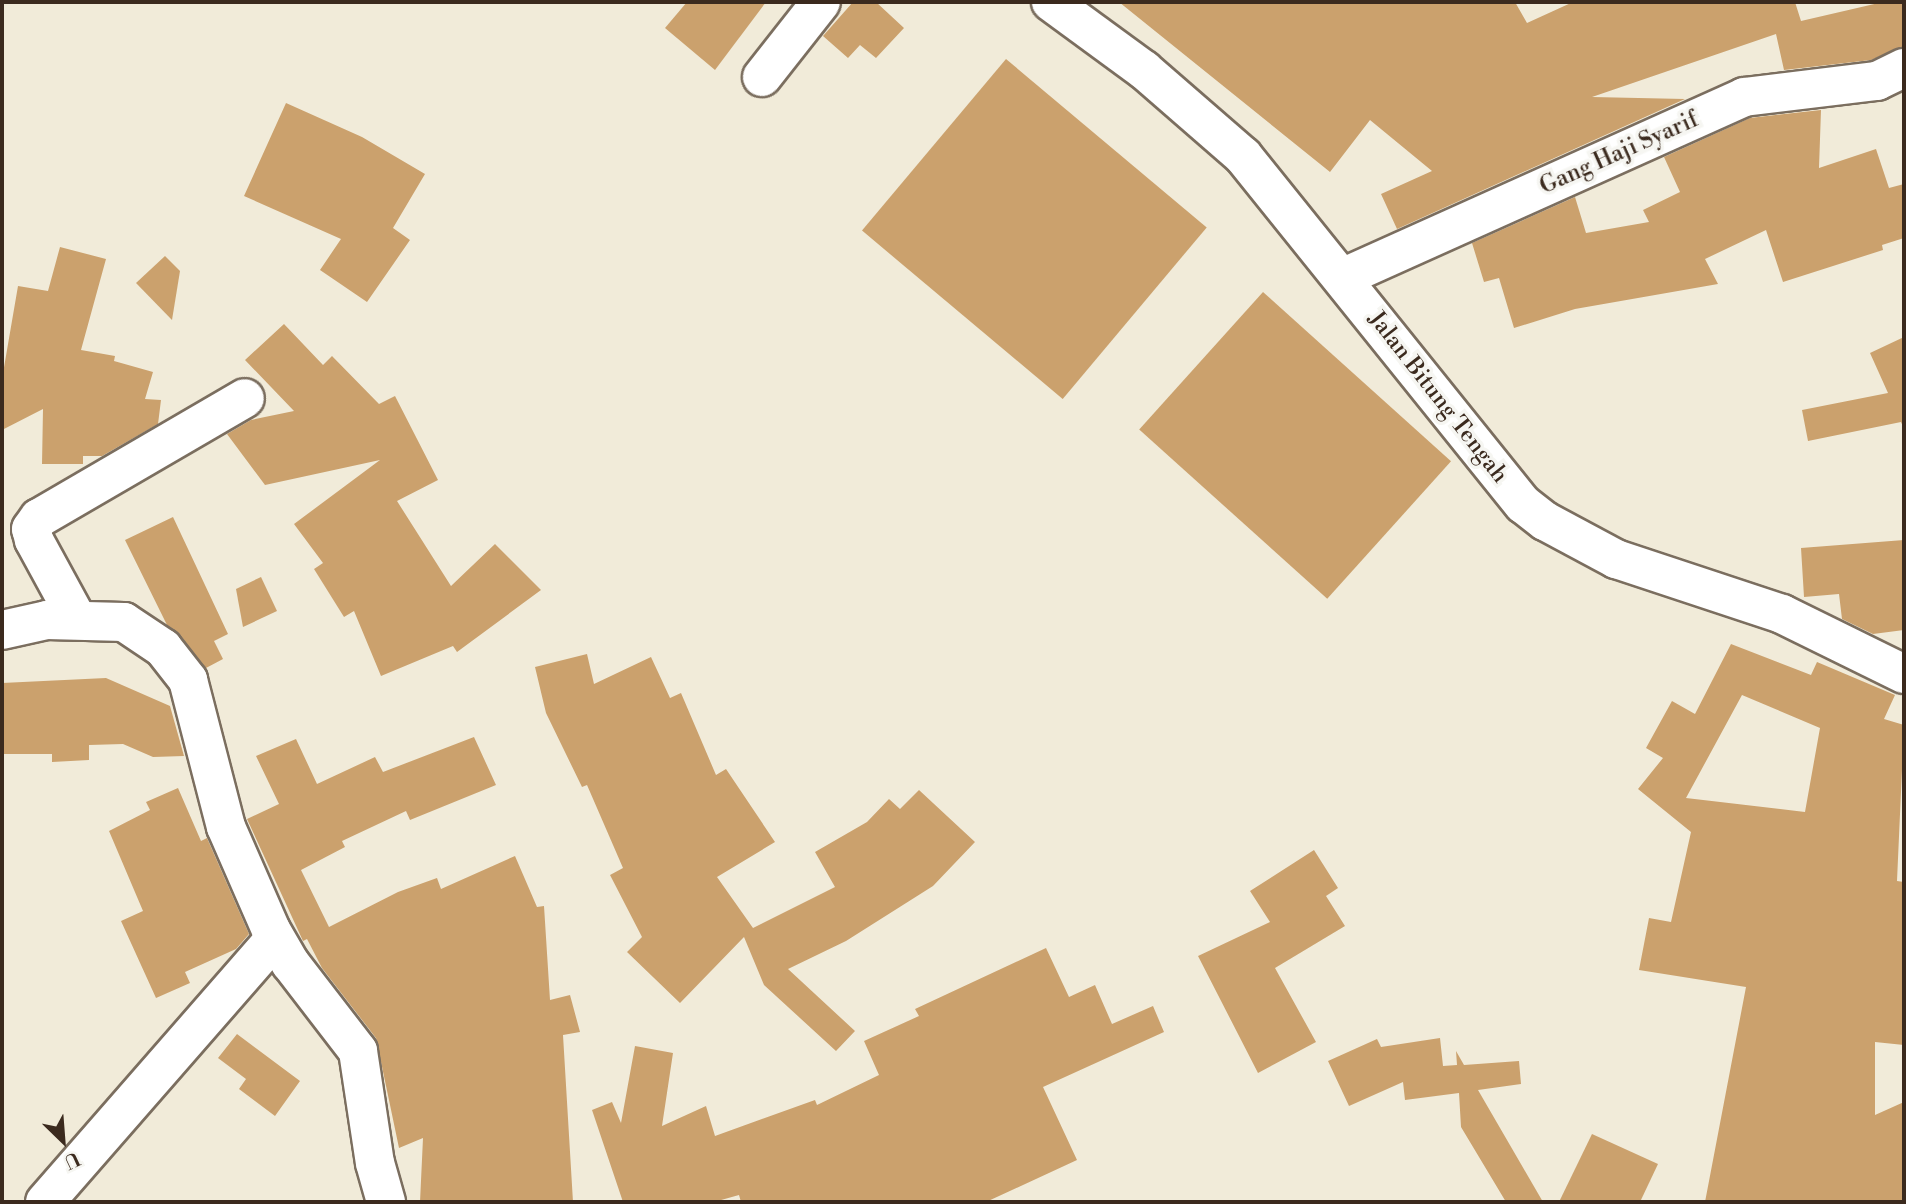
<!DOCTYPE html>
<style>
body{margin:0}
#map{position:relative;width:1906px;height:1204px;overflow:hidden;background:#f1ebd9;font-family:"Libre Bodoni",serif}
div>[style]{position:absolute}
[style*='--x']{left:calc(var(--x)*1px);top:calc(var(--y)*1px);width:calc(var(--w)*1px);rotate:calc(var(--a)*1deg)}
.building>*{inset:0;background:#cba16d;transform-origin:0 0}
.roads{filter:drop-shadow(2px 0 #7b6e5f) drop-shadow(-2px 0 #7b6e5f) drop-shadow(0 2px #7b6e5f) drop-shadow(0 -2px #7b6e5f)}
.minor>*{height:38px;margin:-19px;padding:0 19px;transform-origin:19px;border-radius:19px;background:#fff}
span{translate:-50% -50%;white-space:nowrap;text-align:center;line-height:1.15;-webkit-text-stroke:7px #f6f6f2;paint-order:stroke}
.street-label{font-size:23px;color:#3b2a1e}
.frame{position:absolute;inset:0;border:4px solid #3b2a1e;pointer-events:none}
.north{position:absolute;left:28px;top:1106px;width:70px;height:70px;-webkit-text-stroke:5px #f6f6f2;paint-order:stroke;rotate:155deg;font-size:19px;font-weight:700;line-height:28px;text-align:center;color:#3b2a1e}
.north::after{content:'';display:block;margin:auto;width:24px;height:32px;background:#3b2a1e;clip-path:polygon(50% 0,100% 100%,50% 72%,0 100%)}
</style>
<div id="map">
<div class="building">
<div style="clip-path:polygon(687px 2px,766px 2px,715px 70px,665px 28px)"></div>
<div style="clip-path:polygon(853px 2px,876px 2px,904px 28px,876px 58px,860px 45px,848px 58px,823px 36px)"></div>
<div style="clip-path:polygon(1119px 2px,1515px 2px,1527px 23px,1573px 2px,1795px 2px,1801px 21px,1883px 2px,1904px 2px,1904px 46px,1871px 60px,1784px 70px,1776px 34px,1592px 97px,1685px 99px,1397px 229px,1381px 194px,1432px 171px,1370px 120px,1330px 172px)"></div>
<div style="left:1006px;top:59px;width:262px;height:224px;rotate:40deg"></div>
<div style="clip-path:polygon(286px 103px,362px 137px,425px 174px,393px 228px,410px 240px,367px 302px,320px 270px,341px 239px,244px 196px)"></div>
<div style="clip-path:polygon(1821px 110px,1819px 168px,1876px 149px,1889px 188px,1904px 184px,1904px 238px,1882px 245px,1883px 250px,1783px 282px,1766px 230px,1705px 259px,1718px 284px,1575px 309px,1514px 328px,1499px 278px,1484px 282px,1472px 243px,1575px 197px,1586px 233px,1649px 222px,1643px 210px,1680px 192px,1664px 157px,1750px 118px)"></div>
<div style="clip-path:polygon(60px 247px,106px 259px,81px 350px,115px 356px,114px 361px,153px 372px,145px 399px,161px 400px,158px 424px,102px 456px,83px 456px,83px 464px,42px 464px,43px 409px,2px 430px,2px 379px,18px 286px,48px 291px)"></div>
<div style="clip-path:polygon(165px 256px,180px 271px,172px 320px,136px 283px)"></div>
<div style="left:1263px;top:292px;width:253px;height:185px;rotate:42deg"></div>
<div style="clip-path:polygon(284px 324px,323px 365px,332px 356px,379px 404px,395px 396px,438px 480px,397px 501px,451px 586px,495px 544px,541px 590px,457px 652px,453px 646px,381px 676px,354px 611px,344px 617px,314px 569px,323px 563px,294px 524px,380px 460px,265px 485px,227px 434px,251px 420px,294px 411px,245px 360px)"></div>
<div style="clip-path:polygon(1904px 337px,1904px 429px,1901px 422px,1808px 441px,1802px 410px,1888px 393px,1870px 353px)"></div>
<div style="clip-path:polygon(173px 517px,228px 634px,214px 641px,223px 659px,206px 668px,167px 625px,125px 540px)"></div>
<div style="clip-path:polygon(1904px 540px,1904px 630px,1873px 634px,1842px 619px,1839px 594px,1804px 597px,1801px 548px)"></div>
<div style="clip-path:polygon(261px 577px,277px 611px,243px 627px,236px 589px)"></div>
<div style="clip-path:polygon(evenodd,1731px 644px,1811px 675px,1817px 662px,1895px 695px,1884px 719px,1904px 725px,1897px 881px,1904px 882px,1904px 1045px,1875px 1042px,1875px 1115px,1904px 1102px,1904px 1202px,1705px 1202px,1746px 987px,1639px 970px,1649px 918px,1671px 922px,1691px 832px,1638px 789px,1663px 758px,1646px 748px,1672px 701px,1695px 714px,1731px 644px,1742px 695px,1820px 728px,1805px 812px,1686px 798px,1742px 695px)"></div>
<div style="clip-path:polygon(587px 654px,594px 684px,651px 657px,670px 698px,681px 693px,716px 775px,726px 769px,775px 842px,717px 877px,753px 928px,835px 887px,815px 852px,867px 822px,889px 799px,900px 809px,919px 790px,975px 842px,933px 886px,846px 941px,788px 969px,855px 1031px,836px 1051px,764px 985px,744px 937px,680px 1003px,627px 952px,642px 937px,610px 875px,623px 868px,587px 785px,582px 787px,546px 713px,535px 667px)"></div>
<div style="clip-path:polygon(106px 678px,170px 706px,184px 756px,153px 757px,123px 744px,89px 745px,89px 760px,52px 762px,52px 754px,2px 754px,2px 683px)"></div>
<div style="clip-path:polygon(474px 737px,496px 785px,410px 820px,406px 811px,342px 841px,345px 847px,301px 870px,329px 927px,398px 892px,437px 878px,441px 889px,515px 856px,537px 907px,544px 906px,550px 1000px,570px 995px,580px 1032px,563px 1035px,573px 1202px,420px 1202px,423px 1138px,399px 1148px,376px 1038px,322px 968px,307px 939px,303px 941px,247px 819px,279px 804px,256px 756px,296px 739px,317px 784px,375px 757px,383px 772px)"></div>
<div style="clip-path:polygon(178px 788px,201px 841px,207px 838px,249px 934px,236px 949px,185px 972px,190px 983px,156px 998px,121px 921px,143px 911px,109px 831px,150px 810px,146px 802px)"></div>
<div style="clip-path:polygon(1314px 850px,1338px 888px,1326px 896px,1345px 926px,1275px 968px,1316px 1042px,1258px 1073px,1198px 956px,1270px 922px,1250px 891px)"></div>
<div style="clip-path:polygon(1046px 948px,1069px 997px,1095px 985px,1112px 1024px,1153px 1006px,1164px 1032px,1043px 1087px,1077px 1160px,986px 1202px,741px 1202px,739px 1195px,714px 1202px,623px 1202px,592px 1110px,612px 1102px,621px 1123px,635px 1046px,673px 1053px,662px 1126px,706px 1106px,715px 1136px,815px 1100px,817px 1105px,879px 1075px,864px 1041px,919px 1016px,915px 1009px)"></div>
<div style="clip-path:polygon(237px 1034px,300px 1081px,275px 1116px,239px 1089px,246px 1079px,218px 1058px)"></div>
<div style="clip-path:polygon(1440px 1038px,1443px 1066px,1457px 1065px,1456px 1051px,1464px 1065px,1519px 1061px,1521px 1084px,1478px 1090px,1543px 1202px,1506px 1202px,1461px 1127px,1459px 1093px,1405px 1100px,1403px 1082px,1349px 1106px,1328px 1061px,1377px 1039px,1381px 1047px)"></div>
<div style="clip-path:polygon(1592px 1134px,1658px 1164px,1640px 1202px,1559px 1202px)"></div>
</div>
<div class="roads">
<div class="minor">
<div style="--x:1051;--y:2;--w:115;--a:36.2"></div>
<div style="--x:1144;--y:70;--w:131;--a:41"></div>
<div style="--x:1243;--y:156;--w:447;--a:51.2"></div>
<div style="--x:1523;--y:504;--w:28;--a:38"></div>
<div style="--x:1545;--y:521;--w:81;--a:28.2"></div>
<div style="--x:1616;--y:559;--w:175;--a:18.3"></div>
<div style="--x:1782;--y:614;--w:136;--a:26.2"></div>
<div style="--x:762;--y:77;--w:95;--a:-51.8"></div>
<div style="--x:1344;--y:277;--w:439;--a:-24.2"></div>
<div style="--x:1744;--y:97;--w:134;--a:-6.9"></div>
<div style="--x:1877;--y:81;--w:30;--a:-26"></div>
<div style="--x:77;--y:619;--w:90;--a:-118.6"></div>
<div style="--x:34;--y:540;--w:11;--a:-105"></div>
<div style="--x:31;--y:529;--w:14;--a:-54"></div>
<div style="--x:39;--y:518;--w:238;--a:-30.2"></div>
<div style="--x:2;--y:630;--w:46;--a:-12.5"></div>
<div style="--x:47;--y:620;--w:77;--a:1.5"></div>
<div style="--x:124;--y:622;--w:47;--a:33.7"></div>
<div style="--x:163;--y:648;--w:41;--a:52"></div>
<div style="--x:188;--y:680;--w:152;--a:75.5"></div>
<div style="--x:226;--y:827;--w:112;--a:66.4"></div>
<div style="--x:271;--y:930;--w:39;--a:60"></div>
<div style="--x:291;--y:964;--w:110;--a:52.4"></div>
<div style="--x:358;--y:1051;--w:113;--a:81.4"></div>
<div style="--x:375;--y:1163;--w:41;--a:74.2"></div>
<div style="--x:45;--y:1202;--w:350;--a:-48.9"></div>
</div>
</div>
<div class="street-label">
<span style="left:1619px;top:153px;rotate:-24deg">Gang Haji Syarif</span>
<span style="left:1438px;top:397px;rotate:52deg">Jalan Bitung Tengah</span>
</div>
<div class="frame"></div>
<div class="north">U</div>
</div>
